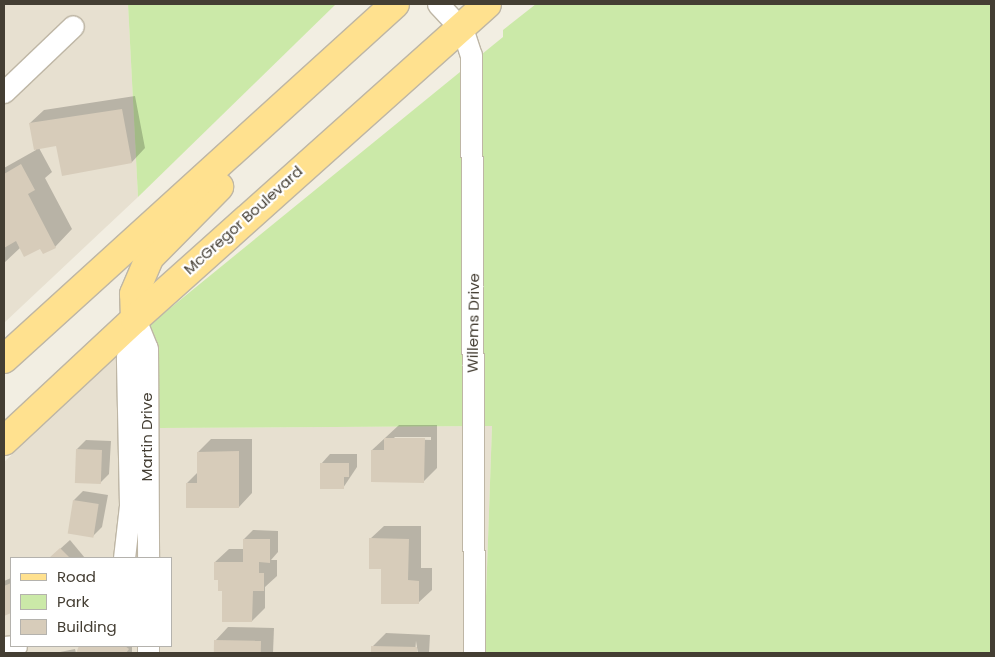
<!DOCTYPE html>
<style>
body{margin:0}
#map{position:relative;width:995px;height:657px;overflow:hidden;background:#f2eee2;font-family:Poppins,sans-serif}
div>[style]{position:absolute}
[style*='--x']{left:calc(var(--x)*1px);top:calc(var(--y)*1px);width:calc(var(--w)*1px);rotate:calc(var(--a)*1deg)}
.residential>*{inset:0;background:#e7e0d0}
.green>*{inset:0;background:#cbe9a8}
.shadow>*{inset:0;background:#0003;transform-origin:0 0}
.building>*{inset:0;background:#d7ccba;transform-origin:0 0}
.roads{filter:drop-shadow(1px 0 #beb6a5) drop-shadow(-1px 0 #beb6a5) drop-shadow(0 1px #beb6a5) drop-shadow(0 -1px #beb6a5)}
.minor>*{height:21px;margin:-10.5px;padding:0 10.5px;transform-origin:10.5px;border-radius:10.5px;background:#fff}
.major>*{height:28px;margin:-14px;padding:0 14px;transform-origin:14px;border-radius:14px;background:#ffe18f}
span{translate:-50% -50%;white-space:nowrap;text-align:center;line-height:1.15;-webkit-text-stroke:4.5px #fff;paint-order:stroke}
.street-label{font-size:15px;color:#443e33}
.frame{position:absolute;inset:0;border:5px solid #443e33;pointer-events:none}
.legend{position:absolute;left:10px;top:557px;width:162px;height:90px;box-sizing:border-box;background:#fff;border:1px solid #b4b2ad;margin:0;padding:6px 9px;list-style:none;font-size:15px;color:#443e33}
.legend li{display:flex;align-items:center;gap:10px;height:25px}
.legend b{width:25px;border:1px solid #b4b2ad}
</style>
<div id="map">
<div class="residential">
<div style="clip-path:polygon(4px 4px,128px 4px,138px 197px,4px 323px)"></div>
<div style="clip-path:polygon(evenodd,143px 330px,158px 428px,492px 426px,484px 653px,4px 653px,4px 462px,143px 330px,11px 558px,171px 558px,171px 646px,11px 646px,11px 558px)"></div>
</div>
<div class="green">
<div style="clip-path:polygon(128px 4px,336px 4px,138px 197px)"></div>
<div style="clip-path:polygon(536px 4px,991px 4px,991px 653px,484px 653px,492px 426px,158px 428px,147px 327px,503px 37px,503px 30px)"></div>
</div>
<div class="shadow">
<div style="clip-path:polygon(135px 96px,145px 148px,132px 162px,57px 144px,39px 148px,52px 172px,45px 178px,72px 229px,55px 247px,21px 247px,4px 263px,4px 168px,36px 150px,30px 123px,44px 110px)"></div>
<div style="clip-path:polygon(evenodd,399px 425px,437px 425px,437px 468px,424px 481px,372px 450px,399px 425px,395px 437px,431px 437px,431px 440px,393px 439px,395px 437px)"></div>
<div style="clip-path:polygon(211px 439px,252px 439px,252px 493px,239px 507px,187px 483px,198px 472px,198px 452px)"></div>
<div style="clip-path:polygon(86px 440px,111px 441px,109px 474px,100px 483px,77px 449px)"></div>
<div style="clip-path:polygon(330px 454px,357px 454px,357px 467px,343px 488px,321px 464px)"></div>
<div style="clip-path:polygon(83px 491px,108px 495px,102px 527px,93px 536px,74px 500px)"></div>
<div style="clip-path:polygon(384px 526px,421px 526px,421px 568px,432px 568px,432px 590px,418px 603px,382px 568px,370px 539px)"></div>
<div style="clip-path:polygon(253px 530px,278px 531px,278px 552px,271px 560px,277px 560px,277px 576px,265px 587px,265px 608px,252px 621px,223px 590px,215px 562px,229px 549px,244px 549px,244px 539px)"></div>
<div style="clip-path:polygon(70px 540px,85px 558px,50px 558px)"></div>
<div style="clip-path:polygon(11px 578px,11px 611px,4px 614px,4px 581px)"></div>
<div style="clip-path:polygon(228px 627px,274px 628px,273px 653px,215px 653px,215px 641px)"></div>
<div style="clip-path:polygon(386px 633px,430px 635px,429px 653px,418px 653px,416px 641px,415px 653px,372px 653px,373px 646px)"></div>
<div style="left:80px;top:646px;width:52px;height:7px"></div>
<div style="clip-path:polygon(75px 649px,76px 653px,55px 653px)"></div>
</div>
<div class="building">
<div style="clip-path:polygon(122px 109px,132px 163px,62px 176px,56px 146px,34px 150px,29px 123px)"></div>
<div style="clip-path:polygon(21px 164px,35px 190px,28px 194px,56px 248px,43px 254px,40px 249px,24px 257px,16px 241px,4px 248px,4px 174px)"></div>
<div style="clip-path:polygon(384px 438px,425px 438px,424px 483px,371px 482px,371px 450px,384px 450px)"></div>
<div style="left:76px;top:449px;width:26px;height:34px;rotate:2deg"></div>
<div style="clip-path:polygon(239px 451px,239px 508px,186px 508px,186px 483px,197px 483px,197px 452px)"></div>
<div style="clip-path:polygon(320px 463px,349px 463px,349px 477px,344px 477px,344px 489px,320px 489px)"></div>
<div style="left:73px;top:500px;width:26px;height:34px;rotate:9deg"></div>
<div style="clip-path:polygon(369px 538px,409px 539px,408px 580px,419px 581px,419px 604px,381px 604px,381px 569px,369px 569px)"></div>
<div style="clip-path:polygon(243px 539px,270px 539px,270px 563px,259px 562px,259px 573px,264px 573px,264px 591px,253px 591px,252px 622px,222px 622px,222px 591px,218px 591px,218px 580px,214px 580px,214px 562px,243px 562px)"></div>
<div style="clip-path:polygon(60px 548px,70px 558px,49px 558px)"></div>
<div style="clip-path:polygon(11px 583px,11px 613px,4px 616px,4px 586px)"></div>
<div style="left:214px;top:640px;width:47px;height:13px;rotate:1deg"></div>
<div style="clip-path:polygon(79px 646px,125px 646px,129px 649px,126px 653px,76px 653px)"></div>
<div style="clip-path:polygon(371px 646px,417px 647px,417px 653px,371px 653px)"></div>
</div>
<div class="roads">
<div class="minor">
<div style="--x:438;--y:4;--w:37;--a:47"></div>
<div style="--x:463;--y:31;--w:25;--a:72"></div>
<div style="--x:471;--y:55;--w:598;--a:89.71"></div>
<div style="--x:4;--y:92;--w:95;--a:-43.7"></div>
<div style="--x:135;--y:319;--w:31;--a:68"></div>
<div style="--x:147;--y:348;--w:210;--a:89.7"></div>
<div style="--x:124;--y:558;--w:53;--a:-83.5"></div>
<div style="--x:130;--y:505;--w:147;--a:-91.2"></div>
<div style="--x:127;--y:358;--w:40;--a:-78"></div>
<div style="--x:4;--y:647;--w:12;--a:-5"></div>
<div style="--x:148;--y:653;--w:7;--a:-90"></div>
</div>
<div class="major">
<div style="--x:135;--y:319;--w:25;--a:-92"></div>
<div style="--x:134;--y:294;--w:39;--a:-67"></div>
<div style="--x:149;--y:258;--w:100;--a:-45.4"></div>
<div style="--x:4;--y:359;--w:528;--a:-42.24"></div>
<div style="--x:4;--y:441;--w:179;--a:-43"></div>
<div style="--x:135;--y:319;--w:472;--a:-41.8"></div>
</div>
</div>
<div class="street-label">
<span style="left:243px;top:220px;rotate:-42deg">McGregor Boulevard</span>
<span style="left:473px;top:323px;rotate:-89deg">Willems Drive</span>
<span style="left:147px;top:437px;rotate:-90deg">Martin Drive</span>
</div>
<div class="frame"></div>
<ul class="legend">
<li><b style="height:6px;background:#ffe18f"></b>Road</li>
<li><b style="height:14px;background:#cbe9a8"></b>Park</li>
<li><b style="height:14px;background:#d7ccba"></b>Building</li>
</ul>
</div>
